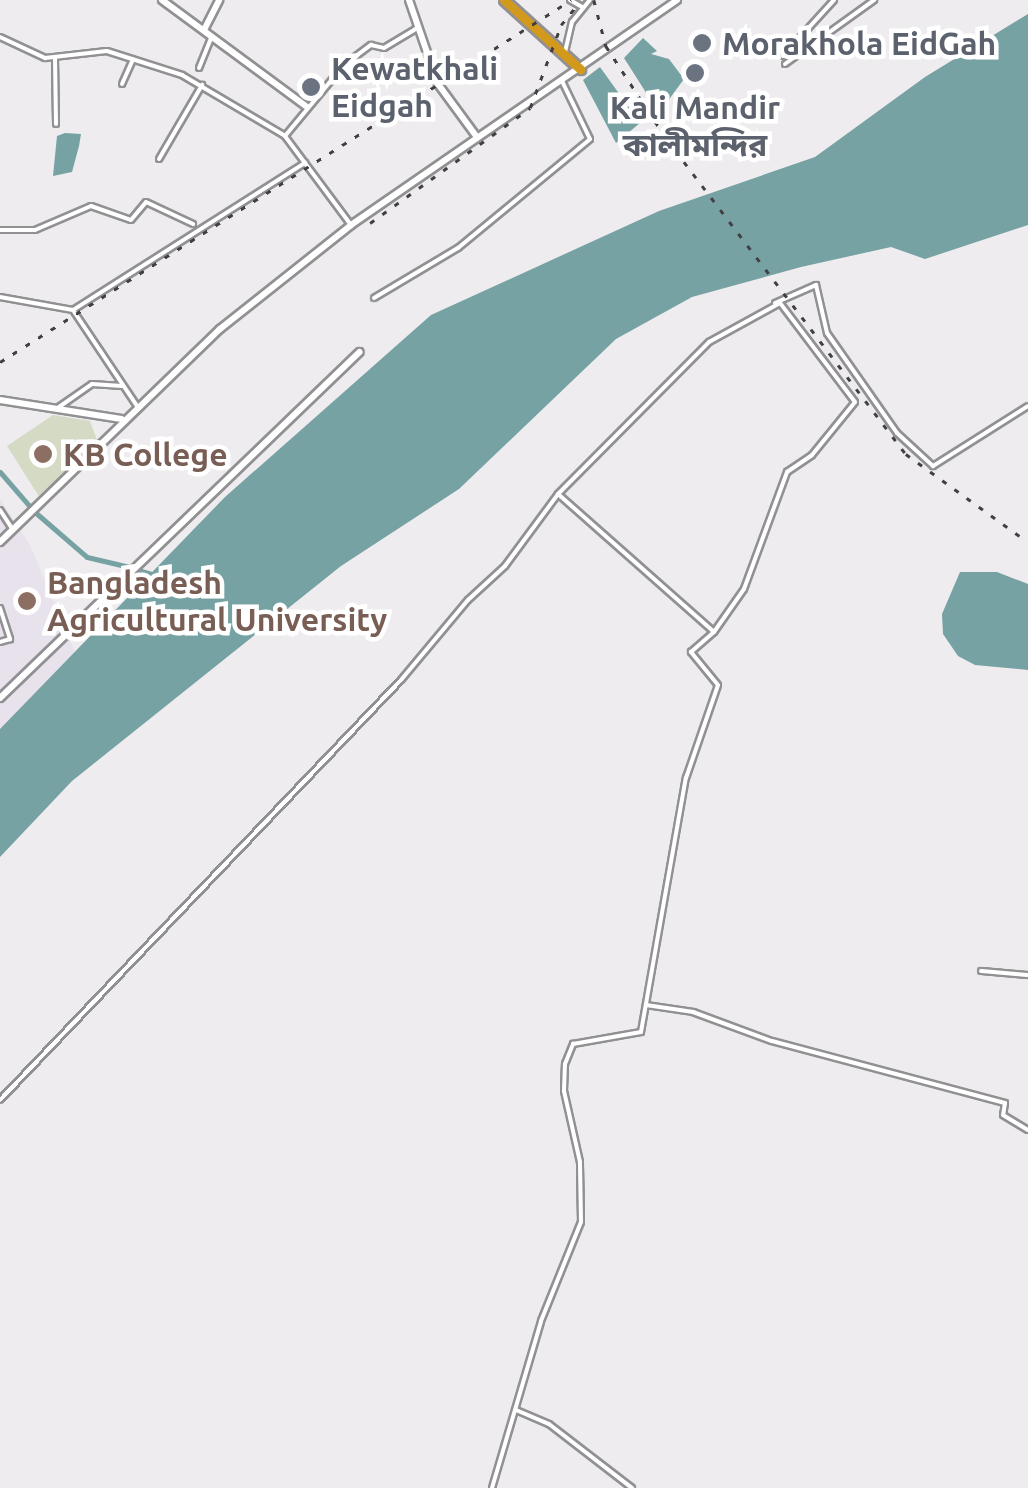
<!DOCTYPE html>
<meta charset="utf-8">
<style>
body{margin:0}
#map{position:relative;width:1028px;height:1488px;overflow:hidden;background:#eeecef;font-family:Ubuntu,"Noto Sans Bengali",sans-serif}
div>[style]{position:absolute}
[style*='--x']{left:calc(var(--x)*1px);top:calc(var(--y)*1px);width:calc(var(--w)*1px);rotate:calc(var(--a)*1deg)}
.built>*{inset:0;background:#e8e2ed}
.green>*{inset:0;background:#d5dac5}
.water>*{inset:0;background:#77a2a3}
.canal>*{height:5px;margin:-2.5px;padding:0 2.5px;transform-origin:2.5px;border-radius:2.5px;background:#77a2a3}
.roads{filter:drop-shadow(2px 0 #919093) drop-shadow(-2px 0 #919093) drop-shadow(0 2px #919093) drop-shadow(0 -2px #919093)}
.street>*{height:4px;margin:-2px;padding:0 2px;transform-origin:2px;border-radius:2px;background:#fff}
.secondary>*{height:6px;margin:-3px;padding:0 3px;transform-origin:3px;border-radius:3px;background:#fff}
.highway>*{height:9px;margin:-4.5px;padding:0 4.5px;transform-origin:4.5px;border-radius:4.5px;background:#d2991d}
.rail>*{height:2.5px;margin-top:-1.25px;transform-origin:0;background:repeating-linear-gradient(90deg,#413f42 0 5px,transparent 0 15px)}
.dots>*{width:28px;height:28px;translate:-50% -50%;box-sizing:border-box;border:5px solid #fff;border-radius:50%}
span{translate:-50% -50%;white-space:nowrap;text-align:center;line-height:1.15;-webkit-text-stroke:9px #fff;paint-order:stroke}
.worship-label{font-size:32px;color:#5b616d;font-weight:700}
.left{translate:0 -50%;text-align:left}
.education-label{font-size:32px;color:#785e54;font-weight:700}
</style>
<div id="map">
<div class="built">
<div style="clip-path:polygon(0 499px,30px 545px,77px 657px,0 729px)"></div>
</div>
<div class="green">
<div style="clip-path:polygon(53px 415px,90px 421px,97px 440px,40px 498px,7px 446px)"></div>
</div>
<div class="water">
<div style="clip-path:polygon(1028px 14px,1028px 225px,925px 259px,891px 247px,801px 267px,692px 297px,616px 339px,459px 489px,341px 566px,72px 781px,0 857px,0 729px,225px 497px,431px 315px,659px 211px,815px 157px,925px 77px)"></div>
<div style="clip-path:polygon(643px 38px,657px 51px,651px 54px,669px 59px,684px 79px,659px 113px,624px 58px)"></div>
<div style="clip-path:polygon(600px 67px,640px 123px,616px 143px,583px 80px)"></div>
<div style="clip-path:polygon(65px 133px,81px 134px,79px 146px,72px 172px,53px 176px,57px 136px)"></div>
<div style="clip-path:polygon(960px 572px,997px 572px,1028px 584px,1028px 670px,975px 665px,958px 656px,943px 634px,942px 614px)"></div>
</div>
<div class="canal">
<div style="--x:0;--y:472;--w:49;--a:49.1"></div>
<div style="--x:36;--y:513;--w:67;--a:40.8"></div>
<div style="--x:87;--y:557;--w:48;--a:13.2"></div>
<div style="--x:141;--y:571;--w:18;--a:16"></div>
</div>
<div class="roads">
<div class="street">
<div style="--x:570;--y:0;--w:14;--a:30"></div>
<div style="--x:0;--y:37;--w:50;--a:25"></div>
<div style="--x:45;--y:58;--w:62;--a:-6.4"></div>
<div style="--x:107;--y:51;--w:79;--a:17.7"></div>
<div style="--x:182;--y:75;--w:120;--a:30.6"></div>
<div style="--x:565;--y:52;--w:31;--a:-77"></div>
<div style="--x:572;--y:22;--w:28;--a:-51"></div>
<div style="--x:783;--y:56;--w:76;--a:-47.7"></div>
<div style="--x:55;--y:59;--w:65;--a:89.1"></div>
<div style="--x:785;--y:64;--w:110;--a:-35.7"></div>
<div style="--x:199;--y:68;--w:32;--a:-68"></div>
<div style="--x:122;--y:84;--w:27;--a:-66"></div>
<div style="--x:159;--y:159;--w:86;--a:-59.8"></div>
<div style="--x:351;--y:225;--w:111;--a:-126.6"></div>
<div style="--x:285;--y:136;--w:92;--a:-50.3"></div>
<div style="--x:344;--y:65;--w:34;--a:-37"></div>
<div style="--x:371;--y:45;--w:13;--a:13"></div>
<div style="--x:384;--y:48;--w:37;--a:-31"></div>
<div style="--x:0;--y:230;--w:35;--a:0"></div>
<div style="--x:35;--y:230;--w:61;--a:-23.2"></div>
<div style="--x:91;--y:206;--w:42;--a:19.3"></div>
<div style="--x:131;--y:220;--w:23;--a:-50"></div>
<div style="--x:146;--y:202;--w:52;--a:25.1"></div>
<div style="--x:0;--y:297;--w:74;--a:10.1"></div>
<div style="--x:73;--y:310;--w:115;--a:56.3"></div>
<div style="--x:374;--y:298;--w:98;--a:-30.8"></div>
<div style="--x:458;--y:248;--w:171;--a:-39.5"></div>
<div style="--x:590;--y:139;--w:64;--a:-115.8"></div>
<div style="--x:775;--y:303;--w:45;--a:-23.7"></div>
<div style="--x:816;--y:285;--w:49;--a:77.1"></div>
<div style="--x:827;--y:333;--w:122;--a:55"></div>
<div style="--x:897;--y:433;--w:49;--a:42.5"></div>
<div style="--x:933;--y:466;--w:112;--a:-32.3"></div>
<div style="--x:73;--y:310;--w:275;--a:-32.4"></div>
<div style="--x:59;--y:407;--w:40;--a:-34.9"></div>
<div style="--x:92;--y:384;--w:30;--a:4"></div>
<div style="--x:0;--y:510;--w:24;--a:57"></div>
<div style="--x:0;--y:608;--w:33;--a:72"></div>
<div style="--x:10;--y:639;--w:10;--a:163"></div>
<div style="--x:981;--y:971;--w:47;--a:4.9"></div>
<div style="--x:646;--y:1005;--w:48;--a:8.5"></div>
<div style="--x:693;--y:1012;--w:84;--a:20.2"></div>
<div style="--x:772;--y:1041;--w:241;--a:14.9"></div>
<div style="--x:1005;--y:1103;--w:12;--a:99"></div>
<div style="--x:1003;--y:1115;--w:29;--a:31"></div>
<div style="--x:0;--y:1100;--w:581;--a:-46.33"></div>
<div style="--x:401;--y:680;--w:104;--a:-50.1"></div>
<div style="--x:468;--y:600;--w:50;--a:-42.6"></div>
<div style="--x:505;--y:566;--w:89;--a:-53.6"></div>
<div style="--x:558;--y:494;--w:208;--a:41.5"></div>
<div style="--x:714;--y:632;--w:52;--a:-55.1"></div>
<div style="--x:744;--y:589;--w:125;--a:-69.8"></div>
<div style="--x:787;--y:472;--w:30;--a:-34"></div>
<div style="--x:812;--y:455;--w:68;--a:-50.9"></div>
<div style="--x:855;--y:402;--w:124;--a:-127.1"></div>
<div style="--x:780;--y:303;--w:81;--a:151.2"></div>
<div style="--x:709;--y:342;--w:214;--a:134.8"></div>
<div style="--x:516;--y:1410;--w:36;--a:23"></div>
<div style="--x:549;--y:1424;--w:105;--a:37.6"></div>
<div style="--x:492;--y:1488;--w:174;--a:-73.6"></div>
<div style="--x:541;--y:1321;--w:107;--a:-68"></div>
<div style="--x:581;--y:1222;--w:60;--a:-91"></div>
<div style="--x:580;--y:1162;--w:73;--a:-102.7"></div>
<div style="--x:564;--y:1091;--w:27;--a:-88"></div>
<div style="--x:565;--y:1064;--w:22;--a:-68"></div>
<div style="--x:573;--y:1044;--w:69;--a:-10"></div>
<div style="--x:641;--y:1032;--w:258;--a:-80"></div>
<div style="--x:686;--y:778;--w:98;--a:-71"></div>
<div style="--x:718;--y:685;--w:43;--a:-129.3"></div>
<div style="--x:691;--y:652;--w:30;--a:-41"></div>
</div>
<div class="secondary">
<div style="--x:162;--y:0;--w:180;--a:36.4"></div>
<div style="--x:409;--y:0;--w:89;--a:71"></div>
<div style="--x:438;--y:84;--w:66;--a:53.7"></div>
<div style="--x:204;--y:30;--w:34;--a:-63"></div>
<div style="--x:0;--y:400;--w:123;--a:8.9"></div>
<div style="--x:0;--y:542;--w:306;--a:-44.1"></div>
<div style="--x:220;--y:329;--w:167;--a:-38.4"></div>
<div style="--x:351;--y:225;--w:396;--a:-34.6"></div>
<div style="--x:0;--y:698;--w:499;--a:-43.9"></div>
</div>
<div class="highway">
<div style="--x:504;--y:0;--w:103;--a:42.2"></div>
</div>
</div>
<div class="rail">
<div style="--x:594;--y:0;--w:48;--a:75.4"></div>
<div style="--x:606;--y:46;--w:110;--a:56.9"></div>
<div style="--x:666;--y:138;--w:397;--a:52.8"></div>
<div style="--x:906;--y:454;--w:150;--a:35.8"></div>
<div style="--x:370;--y:223;--w:197;--a:-35.7"></div>
<div style="--x:530;--y:108;--w:89;--a:-69.5"></div>
<div style="--x:561;--y:25;--w:28;--a:-51"></div>
<div style="--x:0;--y:362;--w:676;--a:-32.37"></div>
</div>
<div class="dots">
<div style="left:702px;top:43px;background:#6b7280"></div>
<div style="left:695px;top:73px;background:#6b7280"></div>
<div style="left:311px;top:87px;background:#6b7280"></div>
<div style="left:43px;top:454px;background:#8d6e63"></div>
<div style="left:27px;top:601px;background:#8d6e63"></div>
</div>
<div class="worship-label">
<span class="left" style="left:722px;top:43px">Morakhola EidGah</span>
<span class="left" style="left:331px;top:87px">Kewatkhali<br>Eidgah</span>
<span style="left:695px;top:126px">Kali Mandir<br>কালীমন্দির</span>
</div>
<div class="education-label">
<span class="left" style="left:63px;top:454px">KB College</span>
<span class="left" style="left:47px;top:601px">Bangladesh<br>Agricultural University</span>
</div>
</div>
